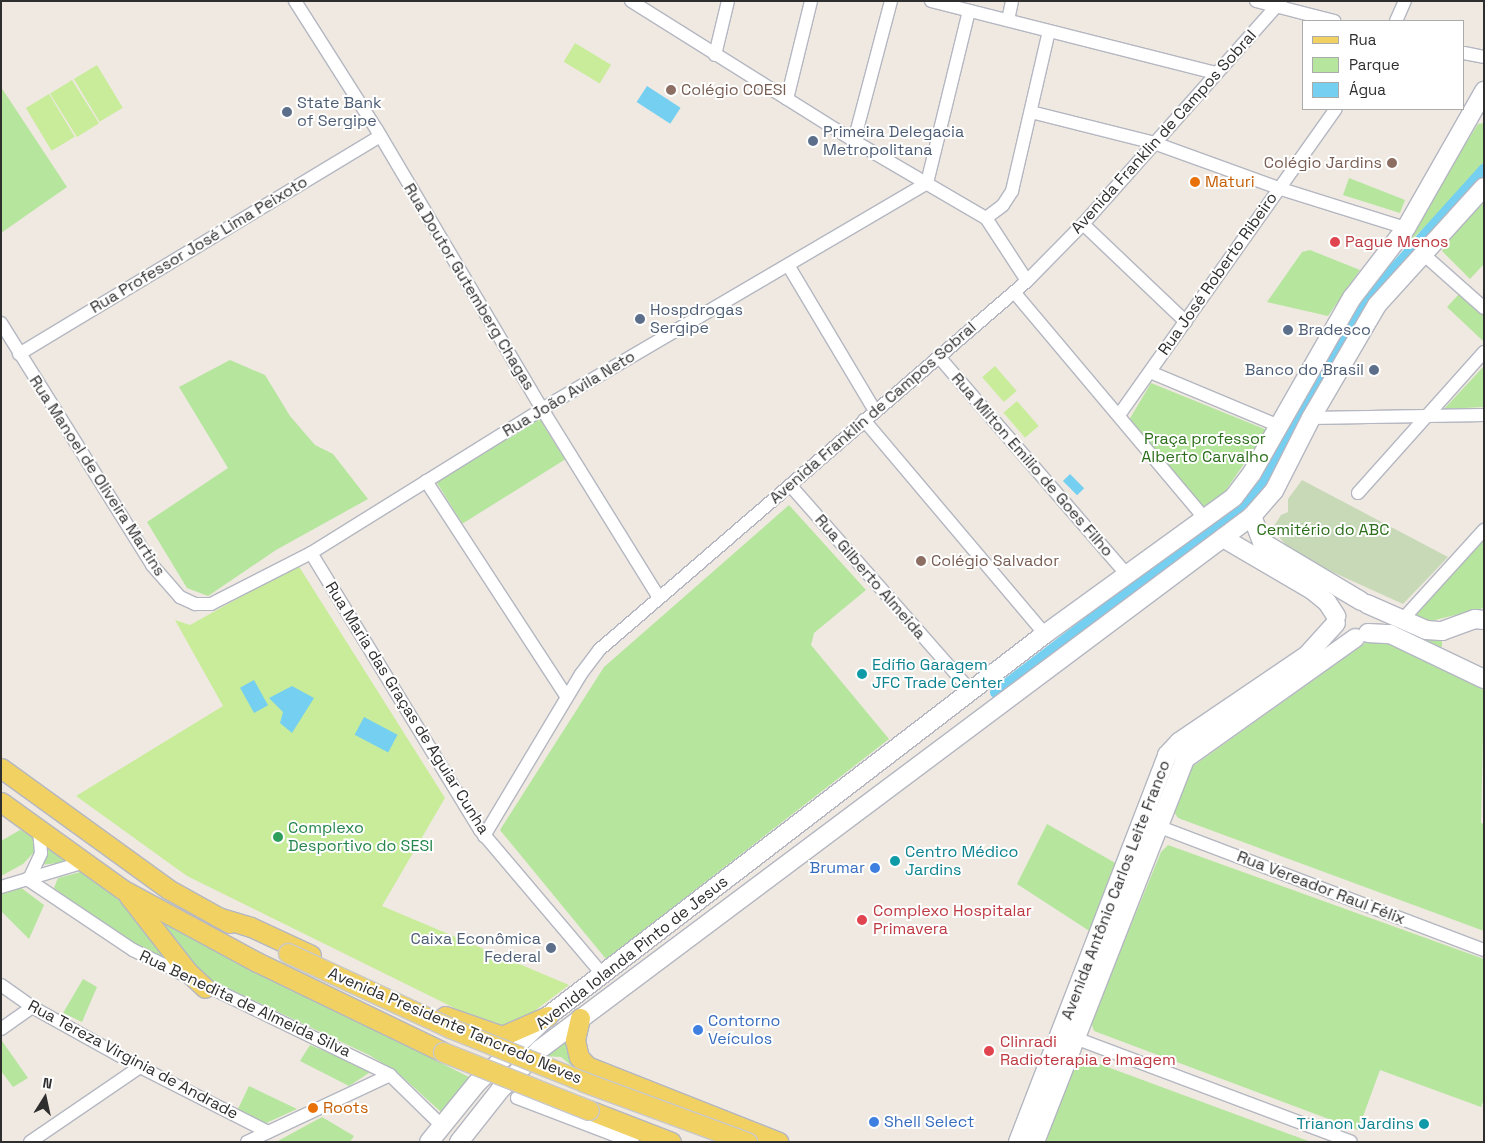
<!DOCTYPE html>
<meta charset="utf-8">
<style>
body{margin:0}
#map{position:relative;width:1485px;height:1143px;overflow:hidden;background:#efe9e1;font-family:"Space Grotesk",sans-serif}
div>[style]{position:absolute}
[style*='--x']{left:calc(var(--x)*1px);top:calc(var(--y)*1px);width:calc(var(--w)*1px);rotate:calc(var(--a)*1deg)}
.green>*{inset:0;background:#b6e59e;transform-origin:0 0}
.cemetery>*{inset:0;background:#c8d9b8}
.pitch>*{inset:0;background:#c9ec9a;transform-origin:0 0}
.water>*{inset:0;background:#75cff0;transform-origin:0 0}
.canal>*{height:11px;margin:-5.5px;padding:0 5.5px;transform-origin:5.5px;border-radius:5.5px;background:#75cff0}
.roads{filter:drop-shadow(1px 0 #b4b7c1) drop-shadow(-1px 0 #b4b7c1) drop-shadow(0 1px #b4b7c1) drop-shadow(0 -1px #b4b7c1)}
.street>*{height:12px;margin:-6px;padding:0 6px;transform-origin:6px;border-radius:6px;background:#fff}
.secondary>*{height:18px;margin:-9px;padding:0 9px;transform-origin:9px;border-radius:9px;background:#fff}
.primary>*{height:19px;margin:-9.5px;padding:0 9.5px;transform-origin:9.5px;border-radius:9.5px;background:#f2d163}
.bridges{filter:drop-shadow(1px 0 #c9c9c9) drop-shadow(-1px 0 #c9c9c9) drop-shadow(0 1px #c9c9c9) drop-shadow(0 -1px #c9c9c9)}
.primary-bridge>*{height:19px;margin:-9.5px;padding:0 9.5px;transform-origin:9.5px;border-radius:9.5px;background:#f2d163}
.dots>*{width:14px;height:14px;translate:-50% -50%;box-sizing:border-box;border:2px solid #fff;border-radius:50%}
span{translate:-50% -50%;white-space:nowrap;text-align:center;line-height:1.15;-webkit-text-stroke:4px #fff;paint-order:stroke}
.education-label{font-size:16px;color:#785e54}
.left{translate:0 -50%;text-align:left}
.right{translate:-100% -50%;text-align:right}
.service-label{font-size:16px;color:#4e5e75}
.street-label{font-size:16px;color:#2e2e2e}
.food-label{font-size:16px;color:#c56008}
.health-label{font-size:16px;color:#be3a42}
.park-label{font-size:16px;color:#2c6e1b}
.culture-label{font-size:16px;color:#0d838f}
.leisure-label{font-size:16px;color:#27864d}
.shop-label{font-size:16px;color:#366cbe}
.frame{position:absolute;inset:0;border:2px solid #2e2e2e;pointer-events:none}
.legend{position:absolute;left:1302px;top:20px;width:162px;height:90px;box-sizing:border-box;background:#fff;border:1px solid #ababab;margin:0;padding:6px 9px;list-style:none;font-size:15px;color:#2e2e2e}
.legend li{display:flex;align-items:center;gap:10px;height:25px}
.legend b{width:25px;border:1px solid #ababab}
.north{position:absolute;left:20px;top:1073px;width:50px;height:50px;-webkit-text-stroke:4px #fff;paint-order:stroke;rotate:10deg;font-size:14px;font-weight:700;line-height:20px;text-align:center;color:#2e2e2e}
.north::after{content:'';display:block;margin:auto;width:18px;height:22px;background:#2e2e2e;clip-path:polygon(50% 0,100% 100%,50% 72%,0 100%)}
</style>
<div id="map">
<div class="green">
<div style="clip-path:polygon(1px 87px,67px 187px,1px 233px)"></div>
<div style="clip-path:polygon(1484px 123px,1484px 162px,1443px 209px,1395px 256px,1478px 124px)"></div>
<div style="clip-path:polygon(1349px 178px,1405px 200px,1400px 213px,1343px 195px)"></div>
<div style="clip-path:polygon(1484px 201px,1484px 264px,1470px 279px,1442px 251px,1446px 242px)"></div>
<div style="clip-path:polygon(1310px 250px,1360px 270px,1328px 316px,1267px 302px,1302px 252px)"></div>
<div style="clip-path:polygon(1459px 294px,1484px 316px,1483px 341px,1447px 307px)"></div>
<div style="clip-path:polygon(230px 360px,265px 375px,290px 416px,315px 445px,333px 454px,368px 499px,276px 550px,208px 596px,187px 588px,147px 522px,228px 468px,179px 387px)"></div>
<div style="clip-path:polygon(1484px 366px,1484px 407px,1444px 409px)"></div>
<div style="clip-path:polygon(1151px 383px,1267px 430px,1222px 496px,1203px 510px,1129px 420px)"></div>
<div style="left:539px;top:418px;width:49px;height:121px;rotate:58deg"></div>
<div style="clip-path:polygon(789px 505px,866px 590px,814px 633px,811px 645px,889px 739px,606px 959px,500px 830px,604px 667px)"></div>
<div style="clip-path:polygon(1484px 539px,1484px 608px,1431px 621px,1416px 615px)"></div>
<div style="clip-path:polygon(1394px 621px,1442px 639px,1442px 646px,1440px 649px,1394px 626px)"></div>
<div style="clip-path:polygon(1374px 637px,1484px 690px,1481px 823px,1484px 824px,1484px 931px,1178px 818px,1174px 812px,1192px 767px)"></div>
<div style="clip-path:polygon(1047px 824px,1117px 864px,1091px 932px,1017px 884px)"></div>
<div style="clip-path:polygon(20px 830px,34px 836px,35px 851px,23px 864px,1px 876px,1px 841px)"></div>
<div style="clip-path:polygon(1168px 845px,1484px 959px,1484px 1099px,1481px 1107px,1380px 1070px,1358px 1130px,1094px 1031px,1091px 1022px,1161px 852px)"></div>
<div style="clip-path:polygon(50px 847px,69px 862px,39px 865px)"></div>
<div style="clip-path:polygon(84px 871px,109px 888px,182px 972px,119px 937px,54px 888px,58px 878px)"></div>
<div style="clip-path:polygon(20px 887px,44px 905px,29px 939px,1px 911px,1px 894px)"></div>
<div style="clip-path:polygon(153px 918px,471px 1078px,441px 1112px,397px 1072px,369px 1055px,196px 973px)"></div>
<div style="clip-path:polygon(83px 979px,97px 987px,82px 1022px,63px 1013px)"></div>
<div style="clip-path:polygon(570px 1034px,579px 1072px,561px 1057px,544px 1056px)"></div>
<div style="clip-path:polygon(2px 1041px,28px 1078px,13px 1087px,1px 1071px)"></div>
<div style="clip-path:polygon(310px 1045px,372px 1071px,349px 1086px,300px 1061px)"></div>
<div style="clip-path:polygon(1083px 1058px,1311px 1142px,1046px 1142px,1075px 1060px)"></div>
<div style="clip-path:polygon(249px 1086px,297px 1109px,264px 1124px,237px 1111px)"></div>
<div style="clip-path:polygon(322px 1117px,354px 1136px,350px 1142px,276px 1142px)"></div>
</div>
<div class="cemetery">
<div style="clip-path:polygon(1302px 480px,1448px 557px,1403px 604px,1295px 555px,1272px 529px,1281px 515px,1288px 512px,1288px 499px)"></div>
</div>
<div class="pitch">
<div style="left:575px;top:43px;width:42px;height:22px;rotate:31deg"></div>
<div style="left:97px;top:65px;width:50px;height:27px;rotate:59deg"></div>
<div style="left:72px;top:80px;width:51px;height:26px;rotate:58deg"></div>
<div style="left:49px;top:94px;width:50px;height:27px;rotate:59deg"></div>
<div style="left:995px;top:366px;width:33px;height:17px;rotate:49deg"></div>
<div style="left:1017px;top:401px;width:33px;height:18px;rotate:49deg"></div>
<div style="clip-path:polygon(298px 565px,445px 798px,382px 906px,569px 985px,505px 1033px,187px 876px,76px 796px,223px 706px,175px 620px,190px 625px)"></div>
</div>
<div class="water">
<div style="left:647px;top:86px;width:40px;height:19px;rotate:33deg"></div>
<div style="left:1070px;top:474px;width:20px;height:10px;rotate:45deg"></div>
<div style="left:254px;top:680px;width:29px;height:16px;rotate:61deg"></div>
<div style="clip-path:polygon(292px 686px,314px 698px,292px 733px,280px 723px,283px 712px,269px 698px)"></div>
<div style="left:364px;top:717px;width:38px;height:20px;rotate:28deg"></div>
</div>
<div class="canal">
<div style="--x:995;--y:692;--w:302;--a:-37.3"></div>
<div style="--x:1235;--y:509;--w:33;--a:-41"></div>
<div style="--x:1260;--y:487;--w:213;--a:-60.8"></div>
<div style="--x:1364;--y:301;--w:179;--a:-47.9"></div>
</div>
<div class="roads">
<div class="street">
<div style="--x:295;--y:1;--w:153;--a:57.6"></div>
<div style="--x:377;--y:130;--w:324;--a:59.4"></div>
<div style="--x:542;--y:409;--w:222;--a:58.2"></div>
<div style="--x:631;--y:1;--w:263;--a:32.1"></div>
<div style="--x:854;--y:141;--w:153;--a:30.3"></div>
<div style="--x:986;--y:218;--w:75;--a:56.9"></div>
<div style="--x:931;--y:1;--w:294;--a:14.2"></div>
<div style="--x:1256;--y:1;--w:81;--a:14.4"></div>
<div style="--x:1008;--y:20;--w:19;--a:-78"></div>
<div style="--x:1396;--y:21;--w:22;--a:-66"></div>
<div style="--x:1464;--y:53;--w:20;--a:11"></div>
<div style="--x:715;--y:55;--w:56;--a:-76.5"></div>
<div style="--x:787;--y:99;--w:101;--a:-76.2"></div>
<div style="--x:1031;--y:112;--w:127;--a:14.1"></div>
<div style="--x:1154;--y:143;--w:132;--a:19.9"></div>
<div style="--x:1278;--y:188;--w:134;--a:17.4"></div>
<div style="--x:854;--y:141;--w:145;--a:-75.2"></div>
<div style="--x:986;--y:218;--w:21;--a:-37"></div>
<div style="--x:1003;--y:205;--w:17;--a:-57"></div>
<div style="--x:1012;--y:191;--w:164;--a:-77"></div>
<div style="--x:1083;--y:224;--w:142;--a:43.6"></div>
<div style="--x:1422;--y:253;--w:83;--a:41.6"></div>
<div style="--x:788;--y:265;--w:170;--a:59.2"></div>
<div style="--x:1014;--y:292;--w:298;--a:49.9"></div>
<div style="--x:1;--y:323;--w:285;--a:58"></div>
<div style="--x:152;--y:565;--w:43;--a:48.8"></div>
<div style="--x:180;--y:597;--w:17;--a:25"></div>
<div style="--x:195;--y:604;--w:16;--a:0"></div>
<div style="--x:211;--y:604;--w:112;--a:-27"></div>
<div style="--x:311;--y:553;--w:272;--a:-31.9"></div>
<div style="--x:542;--y:409;--w:446;--a:-30.4"></div>
<div style="--x:927;--y:183;--w:177;--a:-76.3"></div>
<div style="--x:19;--y:354;--w:422;--a:-31.1"></div>
<div style="--x:939;--y:357;--w:286;--a:49.2"></div>
<div style="--x:1150;--y:372;--w:140;--a:22.7"></div>
<div style="--x:1119;--y:415;--w:375;--a:-54.7"></div>
<div style="--x:1311;--y:418;--w:173;--a:-1"></div>
<div style="--x:864;--y:420;--w:280;--a:49.8"></div>
<div style="--x:426;--y:481;--w:258;--a:56.9"></div>
<div style="--x:790;--y:485;--w:273;--a:48.7"></div>
<div style="--x:1358;--y:493;--w:189;--a:-48.2"></div>
<div style="--x:311;--y:553;--w:324;--a:58.6"></div>
<div style="--x:480;--y:830;--w:190;--a:49.7"></div>
<div style="--x:1402;--y:620;--w:122;--a:-47.7"></div>
<div style="--x:1152;--y:824;--w:355;--a:20.8"></div>
<div style="--x:484;--y:836;--w:189;--a:-59.1"></div>
<div style="--x:581;--y:674;--w:30;--a:-53"></div>
<div style="--x:599;--y:650;--w:565;--a:-40.77"></div>
<div style="--x:1027;--y:281;--w:80;--a:-45.5"></div>
<div style="--x:1083;--y:224;--w:298;--a:-48.4"></div>
<div style="--x:30;--y:877;--w:26;--a:-65"></div>
<div style="--x:41;--y:853;--w:22;--a:-95"></div>
<div style="--x:27;--y:879;--w:128;--a:33.8"></div>
<div style="--x:133;--y:950;--w:286;--a:25.9"></div>
<div style="--x:390;--y:1075;--w:73;--a:44.4"></div>
<div style="--x:1;--y:887;--w:88;--a:-16.6"></div>
<div style="--x:1;--y:985;--w:38;--a:35"></div>
<div style="--x:32;--y:1007;--w:124;--a:29.1"></div>
<div style="--x:140;--y:1067;--w:144;--a:26.9"></div>
<div style="--x:1;--y:1029;--w:38;--a:-35"></div>
<div style="--x:1067;--y:1035;--w:303;--a:20.6"></div>
<div style="--x:517;--y:1098;--w:124;--a:20.8"></div>
<div style="--x:30;--y:1142;--w:133;--a:-34.3"></div>
<div style="--x:247;--y:1142;--w:158;--a:-25.1"></div>
</div>
<div class="secondary">
<div style="--x:1252;--y:516;--w:28;--a:69"></div>
<div style="--x:1262;--y:542;--w:115;--a:30.8"></div>
<div style="--x:1223;--y:538;--w:103;--a:30.3"></div>
<div style="--x:1312;--y:590;--w:19;--a:39"></div>
<div style="--x:1327;--y:602;--w:17;--a:57"></div>
<div style="--x:1367;--y:604;--w:64;--a:23.8"></div>
<div style="--x:1426;--y:630;--w:16;--a:4"></div>
<div style="--x:1442;--y:631;--w:35;--a:-20"></div>
<div style="--x:1475;--y:619;--w:9;--a:6"></div>
<div style="--x:1368;--y:633;--w:22;--a:3"></div>
<div style="--x:1390;--y:634;--w:104;--a:25.6"></div>
<div style="--x:429;--y:1142;--w:76;--a:-50.9"></div>
<div style="--x:477;--y:1083;--w:98;--a:-43.3"></div>
<div style="--x:548;--y:1016;--w:627;--a:-37.55"></div>
<div style="--x:1045;--y:634;--w:233;--a:-35.9"></div>
<div style="--x:1234;--y:497;--w:30;--a:-53"></div>
<div style="--x:1252;--y:473;--w:202;--a:-60.3"></div>
<div style="--x:1352;--y:298;--w:88;--a:-52.4"></div>
<div style="--x:1406;--y:228;--w:158;--a:-60.3"></div>
<div style="--x:459;--y:1142;--w:66;--a:-51.7"></div>
<div style="--x:500;--y:1090;--w:56;--a:-45.7"></div>
<div style="--x:539;--y:1050;--w:891;--a:-36.83"></div>
<div style="--x:1252;--y:516;--w:33;--a:-49"></div>
<div style="--x:1274;--y:491;--w:82;--a:-63.1"></div>
<div style="--x:1311;--y:418;--w:131;--a:-59.7"></div>
<div style="--x:1377;--y:305;--w:159;--a:-47.8"></div>
<div style="--x:1018;--y:1142;--w:415;--a:-68.9"></div>
<div style="--x:1167;--y:755;--w:18;--a:-47"></div>
<div style="--x:1179;--y:742;--w:155;--a:-34.2"></div>
<div style="--x:1307;--y:655;--w:43;--a:-47.8"></div>
<div style="--x:1035;--y:1142;--w:411;--a:-68.6"></div>
<div style="--x:1185;--y:759;--w:209;--a:-35.4"></div>
</div>
<div class="primary">
<div style="--x:1;--y:768;--w:206;--a:35.9"></div>
<div style="--x:168;--y:889;--w:70;--a:29.1"></div>
<div style="--x:1;--y:802;--w:149;--a:35.7"></div>
<div style="--x:122;--y:889;--w:153;--a:28.4"></div>
<div style="--x:257;--y:962;--w:207;--a:25.8"></div>
<div style="--x:128;--y:895;--w:98;--a:52.1"></div>
<div style="--x:188;--y:972;--w:23;--a:43"></div>
<div style="--x:218;--y:917;--w:34;--a:17"></div>
<div style="--x:251;--y:927;--w:66;--a:25"></div>
<div style="--x:445;--y:1016;--w:60;--a:19.3"></div>
<div style="--x:502;--y:1036;--w:50;--a:-23.5"></div>
<div style="--x:580;--y:1018;--w:23;--a:103"></div>
<div style="--x:575;--y:1040;--w:17;--a:77"></div>
<div style="--x:579;--y:1057;--w:12;--a:48"></div>
<div style="--x:587;--y:1066;--w:206;--a:21.6"></div>
<div style="--x:589;--y:1110;--w:88;--a:21.3"></div>
</div>
</div>
<div class="bridges">
<div class="primary-bridge">
<div style="--x:288;--y:953;--w:179;--a:24.8"></div>
<div style="--x:450;--y:1028;--w:144;--a:21.9"></div>
<div style="--x:584;--y:1082;--w:174;--a:20.2"></div>
<div style="--x:443;--y:1052;--w:157;--a:21.7"></div>
</div>
</div>
<div class="dots">
<div style="left:671px;top:90px;background:#8d6e63"></div>
<div style="left:287px;top:112px;background:#5c6f8a"></div>
<div style="left:813px;top:141px;background:#5c6f8a"></div>
<div style="left:1392px;top:163px;background:#8d6e63"></div>
<div style="left:1195px;top:182px;background:#e8710a"></div>
<div style="left:1335px;top:242px;background:#e0444e"></div>
<div style="left:640px;top:319px;background:#5c6f8a"></div>
<div style="left:1288px;top:330px;background:#5c6f8a"></div>
<div style="left:1374px;top:370px;background:#5c6f8a"></div>
<div style="left:921px;top:561px;background:#8d6e63"></div>
<div style="left:862px;top:674px;background:#0f9aa8"></div>
<div style="left:278px;top:837px;background:#2e9e5b"></div>
<div style="left:895px;top:861px;background:#0f9aa8"></div>
<div style="left:875px;top:868px;background:#3f7fe0"></div>
<div style="left:862px;top:920px;background:#e0444e"></div>
<div style="left:551px;top:948px;background:#5c6f8a"></div>
<div style="left:698px;top:1030px;background:#3f7fe0"></div>
<div style="left:989px;top:1051px;background:#e0444e"></div>
<div style="left:313px;top:1108px;background:#e8710a"></div>
<div style="left:874px;top:1122px;background:#3f7fe0"></div>
<div style="left:1424px;top:1124px;background:#0f9aa8"></div>
</div>
<div class="education-label">
<span class="left" style="left:681px;top:90px">Colégio COESI</span>
<span class="right" style="left:1382px;top:163px">Colégio Jardins</span>
<span class="left" style="left:931px;top:561px">Colégio Salvador</span>
</div>
<div class="service-label">
<span class="left" style="left:297px;top:112px">State Bank<br>of Sergipe</span>
<span class="left" style="left:823px;top:141px">Primeira Delegacia<br>Metropolitana</span>
<span class="left" style="left:650px;top:319px">Hospdrogas<br>Sergipe</span>
<span class="left" style="left:1298px;top:330px">Bradesco</span>
<span class="right" style="left:1364px;top:370px">Banco do Brasil</span>
<span class="right" style="left:541px;top:948px">Caixa Econômica<br>Federal</span>
</div>
<div class="street-label">
<span style="left:1164px;top:132px;rotate:-48deg">Avenida Franklin de Campos Sobral</span>
<span style="left:199px;top:245px;rotate:-31deg">Rua Professor José Lima Peixoto</span>
<span style="left:1218px;top:274px;rotate:-55deg">Rua José Roberto Ribeiro</span>
<span style="left:469px;top:287px;rotate:59deg">Rua Doutor Gutemberg Chagas</span>
<span style="left:569px;top:394px;rotate:-31deg">Rua João Avila Neto</span>
<span style="left:873px;top:413px;rotate:-41deg">Avenida Franklin de Campos Sobral</span>
<span style="left:1032px;top:465px;rotate:49deg">Rua Milton Emilio de Goes Filho</span>
<span style="left:97px;top:476px;rotate:57deg">Rua Manoel de Oliveira Martins</span>
<span style="left:870px;top:577px;rotate:49deg">Rua Gilberto Almeida</span>
<span style="left:407px;top:708px;rotate:58deg">Rua Maria das Graças de Aguiar Cunha</span>
<span style="left:1321px;top:888px;rotate:21deg">Rua Vereador Raul Félix</span>
<span style="left:1116px;top:890px;rotate:-69deg">Avenida Antônio Carlos Leite Franco</span>
<span style="left:632px;top:953px;rotate:-38deg">Avenida Iolanda Pinto de Jesus</span>
<span style="left:245px;top:1004px;rotate:25deg">Rua Benedita de Almeida Silva</span>
<span style="left:455px;top:1026px;rotate:23deg">Avenida Presidente Tancredo Neves</span>
<span style="left:133px;top:1060px;rotate:28deg">Rua Tereza Virginia de Andrade</span>
</div>
<div class="food-label">
<span class="left" style="left:1205px;top:182px">Maturi</span>
<span class="left" style="left:323px;top:1108px">Roots</span>
</div>
<div class="health-label">
<span class="left" style="left:1345px;top:242px">Pague Menos</span>
<span class="left" style="left:873px;top:920px">Complexo Hospitalar<br>Primavera</span>
<span class="left" style="left:1000px;top:1051px">Clinradi<br>Radioterapia e Imagem</span>
</div>
<div class="park-label">
<span style="left:1205px;top:448px">Praça professor<br>Alberto Carvalho</span>
<span style="left:1323px;top:530px">Cemitério do ABC</span>
</div>
<div class="culture-label">
<span class="left" style="left:872px;top:674px">Edífio Garagem<br>JFC Trade Center</span>
<span class="left" style="left:905px;top:861px">Centro Médico<br>Jardins</span>
<span class="right" style="left:1414px;top:1124px">Trianon Jardins</span>
</div>
<div class="leisure-label">
<span class="left" style="left:288px;top:837px">Complexo<br>Desportivo do SESI</span>
</div>
<div class="shop-label">
<span class="right" style="left:865px;top:868px">Brumar</span>
<span class="left" style="left:708px;top:1030px">Contorno<br>Veículos</span>
<span class="left" style="left:884px;top:1122px">Shell Select</span>
</div>
<div class="frame"></div>
<ul class="legend">
<li><b style="height:6px;background:#f2d163"></b>Rua</li>
<li><b style="height:14px;background:#b6e59e"></b>Parque</li>
<li><b style="height:14px;background:#75cff0"></b>Água</li>
</ul>
<div class="north">N</div>
</div>
